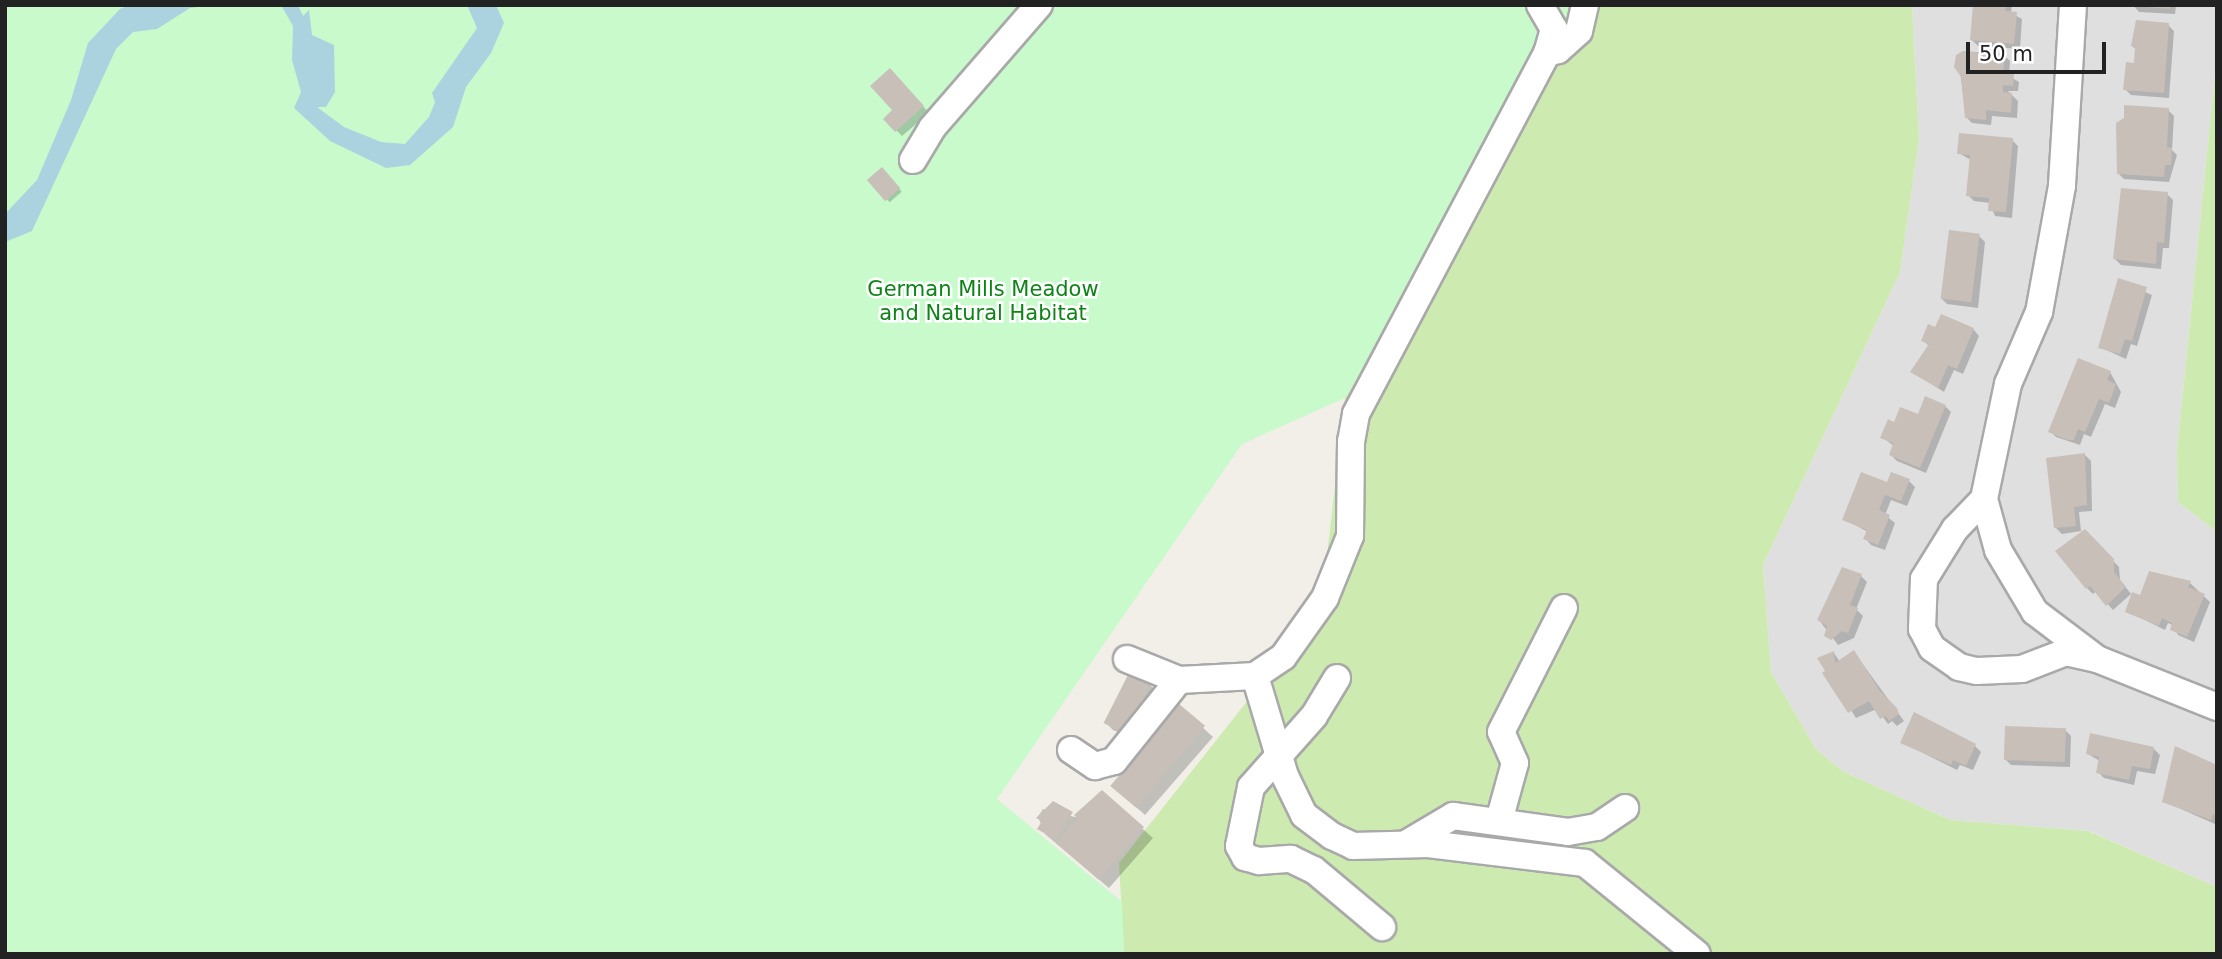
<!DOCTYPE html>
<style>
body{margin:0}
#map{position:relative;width:2222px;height:959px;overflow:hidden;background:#f2efe9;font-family:"DejaVu Sans",sans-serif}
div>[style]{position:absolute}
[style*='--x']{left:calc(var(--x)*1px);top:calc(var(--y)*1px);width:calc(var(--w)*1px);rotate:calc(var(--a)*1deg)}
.residential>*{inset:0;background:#e0dfdf}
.grass>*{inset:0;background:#cdebb0}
.park>*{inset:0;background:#c8facc}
.water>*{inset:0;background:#aad3df}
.shadow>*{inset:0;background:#0003;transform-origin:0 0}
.building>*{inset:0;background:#c7bfb8;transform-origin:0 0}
.roads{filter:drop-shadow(2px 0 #a9a9a9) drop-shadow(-2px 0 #a9a9a9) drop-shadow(0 2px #a9a9a9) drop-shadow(0 -2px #a9a9a9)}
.minor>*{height:26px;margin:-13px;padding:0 13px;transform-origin:13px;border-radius:13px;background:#fff}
span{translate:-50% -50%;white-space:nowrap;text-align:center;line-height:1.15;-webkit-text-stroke:5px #fff;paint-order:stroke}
.park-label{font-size:21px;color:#0c8416}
.frame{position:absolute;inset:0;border:7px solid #222;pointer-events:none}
.scale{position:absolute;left:1966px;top:42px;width:140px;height:32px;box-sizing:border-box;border:4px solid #222;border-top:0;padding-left:9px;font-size:21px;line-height:24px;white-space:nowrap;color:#222;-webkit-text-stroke:5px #fff;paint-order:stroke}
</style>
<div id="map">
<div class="residential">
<div style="clip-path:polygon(1912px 5px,2217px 5px,2217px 55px,2177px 451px,2178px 502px,2217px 532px,2217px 887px,2089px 831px,1950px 820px,1842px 771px,1815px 748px,1771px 672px,1763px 565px,1900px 272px,1919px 139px)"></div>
</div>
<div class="grass">
<div style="clip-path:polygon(1582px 5px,1912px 5px,1919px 139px,1900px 272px,1763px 565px,1771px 672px,1815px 748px,1842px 771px,1950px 820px,2088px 831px,2217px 887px,2217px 954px,1124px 954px,1119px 863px,1321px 608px,1345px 398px)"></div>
<div style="clip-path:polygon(2217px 55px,2217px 532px,2178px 502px,2177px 451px)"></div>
</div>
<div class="park">
<div style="clip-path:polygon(5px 5px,1570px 5px,1585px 12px,1555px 49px,1345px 398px,1242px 444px,997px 799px,1122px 902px,1124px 954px,5px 954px)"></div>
</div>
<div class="water">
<div style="clip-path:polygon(129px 5px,214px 5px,190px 8px,157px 29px,133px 32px,116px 49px,32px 231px,5px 242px,5px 214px,37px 180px,71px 100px,88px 43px,120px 9px)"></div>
<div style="clip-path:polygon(281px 5px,298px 5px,303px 16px,309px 10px,312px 35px,334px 45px,335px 92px,326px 107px,317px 107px,344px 127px,381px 142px,405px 144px,429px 117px,435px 102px,432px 93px,477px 28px,467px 5px,496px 5px,504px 23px,491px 53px,466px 87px,453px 127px,410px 165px,386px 168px,330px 141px,294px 108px,301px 92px,292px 60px,293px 26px)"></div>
</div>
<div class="shadow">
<div style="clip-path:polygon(1975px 5px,2012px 5px,2011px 13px,2022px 19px,2020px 49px,1978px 46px,1972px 40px)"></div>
<div style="clip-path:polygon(2133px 5px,2176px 5px,2175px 14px,2139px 12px)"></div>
<div style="clip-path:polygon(2168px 25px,2174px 31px,2169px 98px,2131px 95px,2125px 89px,2135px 65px,2137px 50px,2132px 46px)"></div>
<div style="clip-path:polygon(2004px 55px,2010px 61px,2009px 76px,2019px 82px,2018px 91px,2008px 91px,2018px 101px,2017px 118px,1992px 116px,1991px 125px,1972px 123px,1966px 117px,1958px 56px)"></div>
<div style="clip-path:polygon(896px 77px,929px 113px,902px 136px,885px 119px,895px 110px)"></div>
<div style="clip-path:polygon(2168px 110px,2174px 116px,2172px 150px,2177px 155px,2169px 182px,2124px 179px,2118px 173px)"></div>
<div style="clip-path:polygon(2012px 140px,2018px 146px,2012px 218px,1995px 216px,1990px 203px,1974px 201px,1968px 195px,1971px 160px,1959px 153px)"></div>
<div style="left:882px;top:169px;width:30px;height:16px;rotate:49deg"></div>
<div style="clip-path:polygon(2167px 194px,2173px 200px,2169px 248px,2163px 248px,2161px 269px,2121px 265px,2115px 259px)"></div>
<div style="clip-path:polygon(1979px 236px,1985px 242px,1978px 308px,1947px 304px,1941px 298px)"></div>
<div style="clip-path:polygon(2119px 281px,2152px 295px,2137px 346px,2131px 344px,2126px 359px,2100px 347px)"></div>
<div style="clip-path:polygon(1936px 329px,1973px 329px,1979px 336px,1963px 374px,1954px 370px,1944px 392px,1912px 372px,1930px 347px,1923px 340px)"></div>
<div style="clip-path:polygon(2110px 372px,2121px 392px,2115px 408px,2105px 404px,2091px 437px,2084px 434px,2080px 445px,2056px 437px,2050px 431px)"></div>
<div style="clip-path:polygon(1945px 406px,1951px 412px,1926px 473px,1897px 461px,1891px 455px,1894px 446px,1882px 437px,1895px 424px)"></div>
<div style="clip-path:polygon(2085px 455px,2091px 461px,2092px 511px,2079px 512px,2081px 531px,2062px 534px,2056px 528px)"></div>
<div style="clip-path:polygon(1909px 481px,1915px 487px,1907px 506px,1891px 500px,1885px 515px,1895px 523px,1885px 550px,1871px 545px,1865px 538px,1868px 532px,1844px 519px,1888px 484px)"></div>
<div style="clip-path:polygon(2085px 531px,2119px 567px,2120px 580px,2131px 594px,2113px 610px,2096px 591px,2093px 594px,2087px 588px)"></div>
<div style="clip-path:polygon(1861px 576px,1867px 582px,1856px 609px,1863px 616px,1854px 638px,1838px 645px,1819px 620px)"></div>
<div style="clip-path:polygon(2190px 583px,2210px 602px,2194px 642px,2178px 635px,2173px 625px,2168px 623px,2165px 630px,2127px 611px,2141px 597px)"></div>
<div style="clip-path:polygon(1854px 652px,1904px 721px,1897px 726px,1892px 721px,1888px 724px,1877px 709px,1856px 718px,1820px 659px,1834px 653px,1840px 662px)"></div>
<div style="clip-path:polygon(1150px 685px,1156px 691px,1133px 739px,1113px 730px,1107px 724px)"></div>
<div style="clip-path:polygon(1179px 706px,1213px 737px,1145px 815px,1121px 794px)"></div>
<div style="clip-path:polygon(2065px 730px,2071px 736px,2070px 767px,2011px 765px,2005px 759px)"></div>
<div style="clip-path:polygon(1903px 743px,1975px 746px,1981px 752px,1973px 770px,1960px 765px,1957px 770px)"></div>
<div style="clip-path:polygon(2154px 749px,2160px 755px,2155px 774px,2137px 771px,2134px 785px,2104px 778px,2098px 772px,2100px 761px,2088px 754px)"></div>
<div style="clip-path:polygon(2217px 766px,2217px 825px,2163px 801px)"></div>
<div style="clip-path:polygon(1102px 793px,1153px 838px,1109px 888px,1045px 834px,1038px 817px,1043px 809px,1075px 817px)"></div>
</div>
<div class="building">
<div style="clip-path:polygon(1973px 5px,2006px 5px,2005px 11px,2017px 12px,2014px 44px,1970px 40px)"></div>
<div style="clip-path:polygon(2146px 5px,2170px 5px,2170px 9px,2146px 7px)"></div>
<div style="clip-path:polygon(2136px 20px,2169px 23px,2164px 93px,2123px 90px,2126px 62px,2134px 63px,2135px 47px,2131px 46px)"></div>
<div style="clip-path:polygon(1963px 51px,2005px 54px,2003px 74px,2014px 74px,2013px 86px,2003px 85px,2003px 92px,2012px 93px,2011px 113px,1986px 110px,1986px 120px,1965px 118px,1961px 77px,1954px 67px,1956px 55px)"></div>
<div style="clip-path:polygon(890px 68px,924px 106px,895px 132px,883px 119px,892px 110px,870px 86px)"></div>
<div style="clip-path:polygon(2124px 105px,2169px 108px,2167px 147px,2172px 148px,2171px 165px,2165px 165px,2164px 177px,2117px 174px,2116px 123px,2124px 118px)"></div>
<div style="clip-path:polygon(1959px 133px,2013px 138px,2006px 212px,1988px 211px,1989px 198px,1966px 196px,1970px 155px,1957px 154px)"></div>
<div style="left:882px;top:167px;width:28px;height:20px;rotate:49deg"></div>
<div style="clip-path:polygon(2121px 188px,2168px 192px,2164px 243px,2157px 242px,2156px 264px,2113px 259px)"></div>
<div style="left:1949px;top:230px;width:31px;height:69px;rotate:7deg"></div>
<div style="clip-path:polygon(2118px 278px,2147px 287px,2132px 341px,2125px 339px,2120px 354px,2098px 348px)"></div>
<div style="clip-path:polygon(1941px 314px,1974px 328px,1957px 369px,1948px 365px,1938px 388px,1910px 372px,1929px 344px,1921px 341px,1928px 324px,1935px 327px)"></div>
<div style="clip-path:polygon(2078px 358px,2111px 371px,2107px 380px,2116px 384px,2109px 403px,2099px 399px,2085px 432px,2078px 429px,2074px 440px,2067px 440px,2048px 432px)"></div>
<div style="clip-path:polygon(1925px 396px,1946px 405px,1920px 468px,1889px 455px,1893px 443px,1880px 438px,1888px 419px,1894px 422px,1900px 407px,1918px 414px)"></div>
<div style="clip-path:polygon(2085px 453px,2087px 505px,2074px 507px,2076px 526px,2054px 528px,2046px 458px)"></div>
<div style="clip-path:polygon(1861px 472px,1887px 482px,1891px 472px,1910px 479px,1901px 501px,1885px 495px,1879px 510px,1890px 515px,1878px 545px,1863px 539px,1867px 530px,1842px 520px)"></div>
<div style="clip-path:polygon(2085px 529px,2114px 559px,2114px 572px,2126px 587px,2106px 606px,2090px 586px,2086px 589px,2055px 551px)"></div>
<div style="clip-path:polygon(1842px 567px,1862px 574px,1850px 605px,1858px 608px,1848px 633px,1842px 631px,1831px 640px,1824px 636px,1827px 626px,1817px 620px)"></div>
<div style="clip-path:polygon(2149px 571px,2191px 581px,2188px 587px,2205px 594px,2187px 637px,2170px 630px,2172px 623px,2162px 618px,2159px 626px,2125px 612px,2132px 592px,2140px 595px)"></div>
<div style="clip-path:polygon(1854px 650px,1880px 691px,1897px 708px,1899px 714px,1889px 721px,1886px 716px,1880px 719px,1869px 701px,1848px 713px,1822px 673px,1825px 671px,1817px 658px,1834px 651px,1835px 663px)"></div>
<div style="left:1129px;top:673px;width:25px;height:56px;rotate:27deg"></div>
<div style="left:1179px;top:704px;width:34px;height:107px;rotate:40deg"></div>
<div style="clip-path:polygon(1914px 712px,1976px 744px,1966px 766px,1953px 760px,1951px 765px,1900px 743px)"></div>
<div style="left:2005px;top:726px;width:61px;height:34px;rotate:2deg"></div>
<div style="clip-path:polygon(2090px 733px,2154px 747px,2150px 769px,2132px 766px,2129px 780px,2096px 773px,2099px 757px,2086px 754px)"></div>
<div style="clip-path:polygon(2175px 746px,2217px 765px,2217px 816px,2213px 814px,2211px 820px,2162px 802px)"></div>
<div style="clip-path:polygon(1102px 790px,1144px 827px,1099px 880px,1056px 843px,1078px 818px,1074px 815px)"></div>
<div style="clip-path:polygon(1053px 801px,1073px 812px,1056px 840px,1037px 829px,1042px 821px,1036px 818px)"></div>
</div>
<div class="roads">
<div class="minor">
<div style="--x:1540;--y:5;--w:28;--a:60"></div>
<div style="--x:1554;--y:29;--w:25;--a:106"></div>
<div style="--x:1547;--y:53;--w:408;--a:117.9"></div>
<div style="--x:1356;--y:414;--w:27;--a:100"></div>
<div style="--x:1351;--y:441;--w:95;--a:90.6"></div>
<div style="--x:1350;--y:536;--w:67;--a:112"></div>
<div style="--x:1325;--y:598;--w:72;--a:125.4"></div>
<div style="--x:1283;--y:657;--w:34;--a:146"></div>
<div style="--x:1255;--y:676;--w:104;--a:73.3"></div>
<div style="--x:1285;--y:776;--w:43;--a:64"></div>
<div style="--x:1304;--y:815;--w:35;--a:37"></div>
<div style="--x:1332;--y:836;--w:23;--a:25"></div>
<div style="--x:1353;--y:846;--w:75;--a:-1.5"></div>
<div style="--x:1428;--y:844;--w:158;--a:6.9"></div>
<div style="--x:1585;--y:863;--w:144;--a:39.1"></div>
<div style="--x:2073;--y:5;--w:181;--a:93.5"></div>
<div style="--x:2062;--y:186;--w:128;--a:100.3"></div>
<div style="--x:2039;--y:312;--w:78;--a:113.3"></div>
<div style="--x:2008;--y:384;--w:117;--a:101.8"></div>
<div style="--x:1984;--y:499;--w:42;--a:134"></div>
<div style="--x:1955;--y:529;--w:59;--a:121.8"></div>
<div style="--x:1924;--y:579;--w:50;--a:92.3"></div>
<div style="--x:1922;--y:629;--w:21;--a:62"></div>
<div style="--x:1932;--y:648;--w:33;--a:35"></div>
<div style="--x:1959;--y:667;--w:18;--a:13"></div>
<div style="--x:1977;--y:671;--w:45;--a:-2.5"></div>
<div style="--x:2022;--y:669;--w:47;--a:-21.1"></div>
<div style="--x:2066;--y:652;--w:32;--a:13"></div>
<div style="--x:2097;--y:659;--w:129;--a:21.8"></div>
<div style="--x:1547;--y:53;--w:11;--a:-15"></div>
<div style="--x:1558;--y:50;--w:28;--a:-42"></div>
<div style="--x:1579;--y:31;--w:27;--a:-77"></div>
<div style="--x:913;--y:160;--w:37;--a:-59"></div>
<div style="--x:932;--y:128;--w:163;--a:-49"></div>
<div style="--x:1984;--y:499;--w:53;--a:74.6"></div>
<div style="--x:1998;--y:550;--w:72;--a:59.2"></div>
<div style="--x:2035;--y:612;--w:73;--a:37.2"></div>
<div style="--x:1127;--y:659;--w:56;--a:22"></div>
<div style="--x:1337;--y:678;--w:44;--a:121.2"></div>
<div style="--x:1314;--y:716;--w:95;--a:131.6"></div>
<div style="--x:1251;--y:787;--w:60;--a:101.5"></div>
<div style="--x:1239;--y:846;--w:13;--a:61"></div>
<div style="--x:1245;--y:857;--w:15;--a:16"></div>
<div style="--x:1259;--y:861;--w:32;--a:-4"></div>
<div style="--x:1291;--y:859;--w:25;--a:26"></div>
<div style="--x:1314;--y:870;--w:89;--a:40"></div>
<div style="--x:1071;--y:750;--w:29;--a:34"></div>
<div style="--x:1095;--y:766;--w:20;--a:-15"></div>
<div style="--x:1114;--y:761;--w:104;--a:-51.3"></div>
<div style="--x:1179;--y:680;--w:76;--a:-3"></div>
<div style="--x:1499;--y:821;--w:60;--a:-74.6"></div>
<div style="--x:1515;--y:763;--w:34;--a:-114"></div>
<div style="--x:1501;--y:732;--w:139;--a:-63.1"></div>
<div style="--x:1406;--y:844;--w:55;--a:-30.8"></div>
<div style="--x:1453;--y:816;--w:116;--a:7.9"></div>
<div style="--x:1568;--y:832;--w:29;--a:-10"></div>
<div style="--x:1597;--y:827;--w:34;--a:-34"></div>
</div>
</div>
<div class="park-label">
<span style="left:983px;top:301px">German Mills Meadow<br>and Natural Habitat</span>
</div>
<div class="frame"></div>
<div class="scale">50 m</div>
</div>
